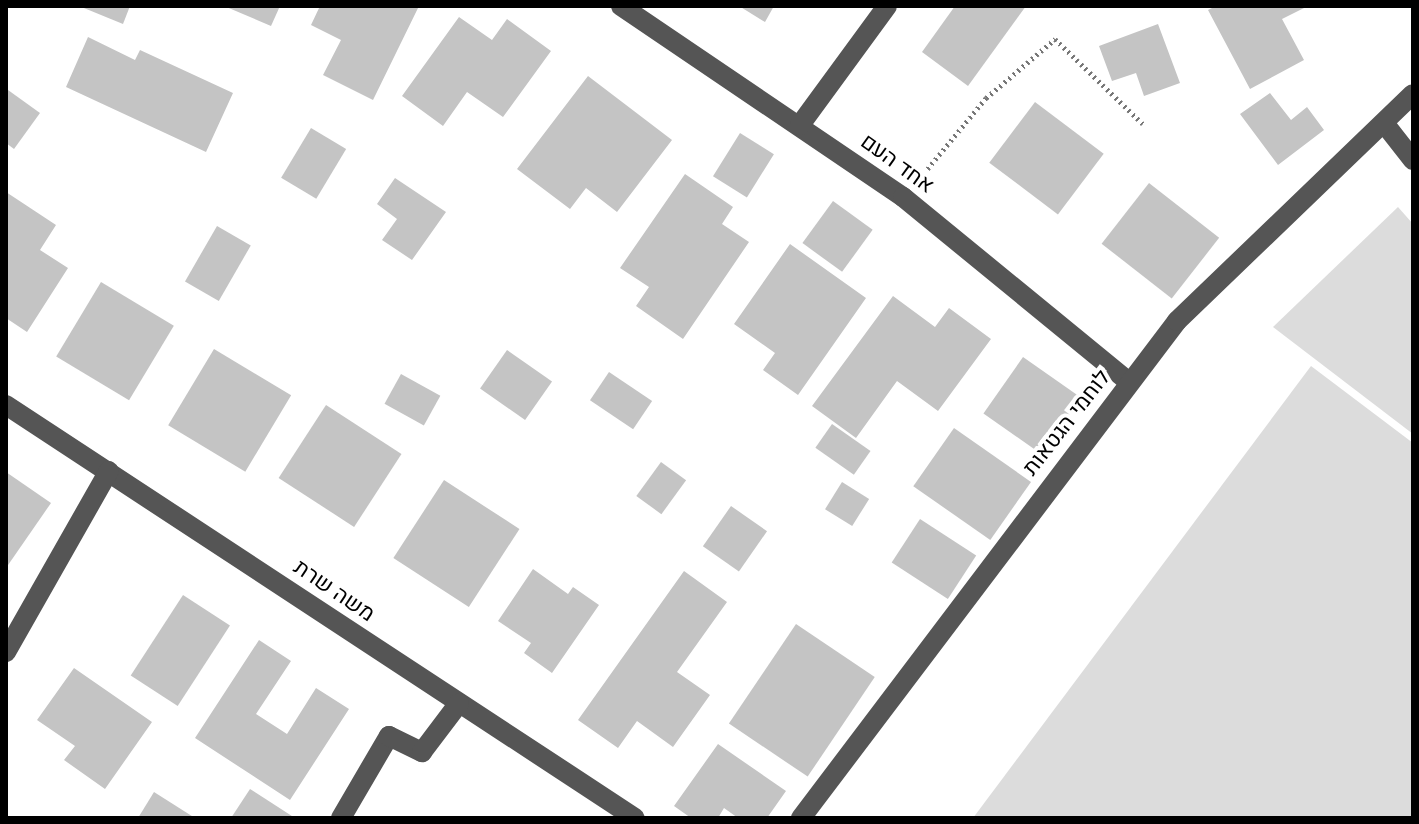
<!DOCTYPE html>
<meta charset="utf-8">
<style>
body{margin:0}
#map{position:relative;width:1419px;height:824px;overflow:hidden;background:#fff;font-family:"Nunito Sans",Heebo,sans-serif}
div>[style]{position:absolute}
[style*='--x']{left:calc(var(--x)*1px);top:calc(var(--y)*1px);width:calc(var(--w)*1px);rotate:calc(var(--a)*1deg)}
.green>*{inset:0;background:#dcdcdc}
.building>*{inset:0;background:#c4c4c4;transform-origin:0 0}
.path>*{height:5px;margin-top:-2.5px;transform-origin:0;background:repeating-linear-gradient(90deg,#777 0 2px,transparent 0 6px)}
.minor>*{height:20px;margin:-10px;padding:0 10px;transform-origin:10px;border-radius:10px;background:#555}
span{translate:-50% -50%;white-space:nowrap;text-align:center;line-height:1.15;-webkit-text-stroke:8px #fff;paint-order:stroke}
.street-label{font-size:22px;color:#000}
.frame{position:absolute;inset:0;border:8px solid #000;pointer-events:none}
</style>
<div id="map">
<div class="green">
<div style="clip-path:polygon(1398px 207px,1413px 224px,1413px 434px,1273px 327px)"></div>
<div style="clip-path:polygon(1311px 366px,1413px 443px,1413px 818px,973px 818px)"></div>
</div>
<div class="building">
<div style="clip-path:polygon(79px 6px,130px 6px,123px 24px)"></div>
<div style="clip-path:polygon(224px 6px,280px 6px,271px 26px)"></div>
<div style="clip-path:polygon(320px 6px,419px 6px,373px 100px,323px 75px,341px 40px,311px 25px)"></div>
<div style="clip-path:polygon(739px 6px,774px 6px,765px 22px)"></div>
<div style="clip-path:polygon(955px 6px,1026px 6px,968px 86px,922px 52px)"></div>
<div style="clip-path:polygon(1216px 6px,1308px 6px,1282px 19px,1304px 60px,1250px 89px,1208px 10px)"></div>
<div style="clip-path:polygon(459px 17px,492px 40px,507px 19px,551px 51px,503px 117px,467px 92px,443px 126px,402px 96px)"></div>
<div style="clip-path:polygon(1158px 24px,1180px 83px,1144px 96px,1136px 73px,1112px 81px,1099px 46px)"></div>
<div style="clip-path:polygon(88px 37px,135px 60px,140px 50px,233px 93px,206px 152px,66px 87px)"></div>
<div style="clip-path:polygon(588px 76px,672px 140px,617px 212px,586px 188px,570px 209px,517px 169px)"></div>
<div style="clip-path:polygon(8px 90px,40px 113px,14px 149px,6px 143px)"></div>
<div style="clip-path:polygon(1270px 93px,1291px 120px,1307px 107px,1324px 130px,1278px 165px,1240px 114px)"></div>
<div style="left:1035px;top:102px;width:86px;height:76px;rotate:37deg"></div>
<div style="left:311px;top:128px;width:41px;height:58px;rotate:31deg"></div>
<div style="left:740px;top:133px;width:40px;height:51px;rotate:32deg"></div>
<div style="clip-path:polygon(685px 174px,733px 207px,722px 224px,749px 242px,683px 339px,636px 306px,649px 287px,620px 268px)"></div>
<div style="clip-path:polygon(395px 178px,446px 212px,412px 260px,382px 240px,397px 219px,377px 204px)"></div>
<div style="left:1149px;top:183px;width:89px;height:77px;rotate:38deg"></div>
<div style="clip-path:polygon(6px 192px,56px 225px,40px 250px,68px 268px,27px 332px,6px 318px)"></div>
<div style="left:833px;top:201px;width:49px;height:52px;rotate:36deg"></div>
<div style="left:217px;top:226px;width:39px;height:64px;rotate:30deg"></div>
<div style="clip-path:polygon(790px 244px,866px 298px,798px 395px,763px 370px,775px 353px,734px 324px)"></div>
<div style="left:101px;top:282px;width:85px;height:87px;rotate:31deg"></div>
<div style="clip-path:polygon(893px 296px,935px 327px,949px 308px,991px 339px,938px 411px,897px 381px,856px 438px,812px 406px)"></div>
<div style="left:214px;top:349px;width:90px;height:89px;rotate:31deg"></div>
<div style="left:507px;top:350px;width:55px;height:47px;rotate:35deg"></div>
<div style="left:1023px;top:357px;width:71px;height:69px;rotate:35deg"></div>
<div style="left:609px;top:372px;width:52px;height:34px;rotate:34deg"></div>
<div style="left:401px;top:374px;width:45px;height:34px;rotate:29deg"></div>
<div style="left:326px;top:405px;width:90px;height:87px;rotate:33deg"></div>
<div style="left:832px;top:424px;width:47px;height:29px;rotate:35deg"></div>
<div style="left:954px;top:428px;width:94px;height:71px;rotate:35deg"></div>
<div style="left:661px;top:462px;width:31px;height:42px;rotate:36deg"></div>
<div style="clip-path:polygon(6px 472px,51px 503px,6px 568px)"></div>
<div style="left:444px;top:480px;width:90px;height:93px;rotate:33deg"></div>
<div style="left:842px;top:482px;width:32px;height:32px;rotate:32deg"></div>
<div style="left:731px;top:506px;width:44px;height:49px;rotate:35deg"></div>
<div style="left:920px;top:519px;width:67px;height:52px;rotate:33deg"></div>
<div style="clip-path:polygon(533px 569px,568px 594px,573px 587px,599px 605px,552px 673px,524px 653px,531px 643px,498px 621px)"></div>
<div style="clip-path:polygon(684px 571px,727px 602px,677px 672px,710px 695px,673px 747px,637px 721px,618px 748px,578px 720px)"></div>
<div style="left:183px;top:595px;width:56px;height:96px;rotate:33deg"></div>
<div style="left:796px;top:624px;width:95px;height:120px;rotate:34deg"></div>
<div style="clip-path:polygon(259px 640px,291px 661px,256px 714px,287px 734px,316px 688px,349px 709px,290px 800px,195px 738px)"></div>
<div style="clip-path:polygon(74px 668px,152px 722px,105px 789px,64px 760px,75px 746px,37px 720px)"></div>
<div style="clip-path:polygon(718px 744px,786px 791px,767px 818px,738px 818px,724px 808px,718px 818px,691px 818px,674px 806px)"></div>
<div style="clip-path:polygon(250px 789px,295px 818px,231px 818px)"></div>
<div style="clip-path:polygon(154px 792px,195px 818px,138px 818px)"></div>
</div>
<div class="path">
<div style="--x:920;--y:178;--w:104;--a:-50.5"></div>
<div style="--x:986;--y:98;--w:91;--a:-40.5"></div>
<div style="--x:1055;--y:39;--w:122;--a:44"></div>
</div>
<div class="minor">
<div style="--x:621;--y:6;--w:341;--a:34.1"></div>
<div style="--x:903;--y:197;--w:292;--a:39.3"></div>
<div style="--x:1384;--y:123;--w:47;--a:51.9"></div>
<div style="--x:800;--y:125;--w:147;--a:-53.8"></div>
<div style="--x:6;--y:405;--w:752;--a:33.29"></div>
<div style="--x:6;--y:652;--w:208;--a:-60.4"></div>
<div style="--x:341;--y:818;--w:95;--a:-59.7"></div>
<div style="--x:389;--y:736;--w:37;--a:26"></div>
<div style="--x:422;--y:752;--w:61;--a:-52.9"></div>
<div style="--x:801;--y:818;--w:623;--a:-52.89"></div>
<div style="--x:1177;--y:321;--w:327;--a:-43.9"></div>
</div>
<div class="street-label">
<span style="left:897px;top:164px;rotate:36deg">אחד העם</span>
<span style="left:1067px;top:423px;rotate:-52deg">לוחמי הגטאות</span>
<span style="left:334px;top:591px;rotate:34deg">משה שרת</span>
</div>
<div class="frame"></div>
</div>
